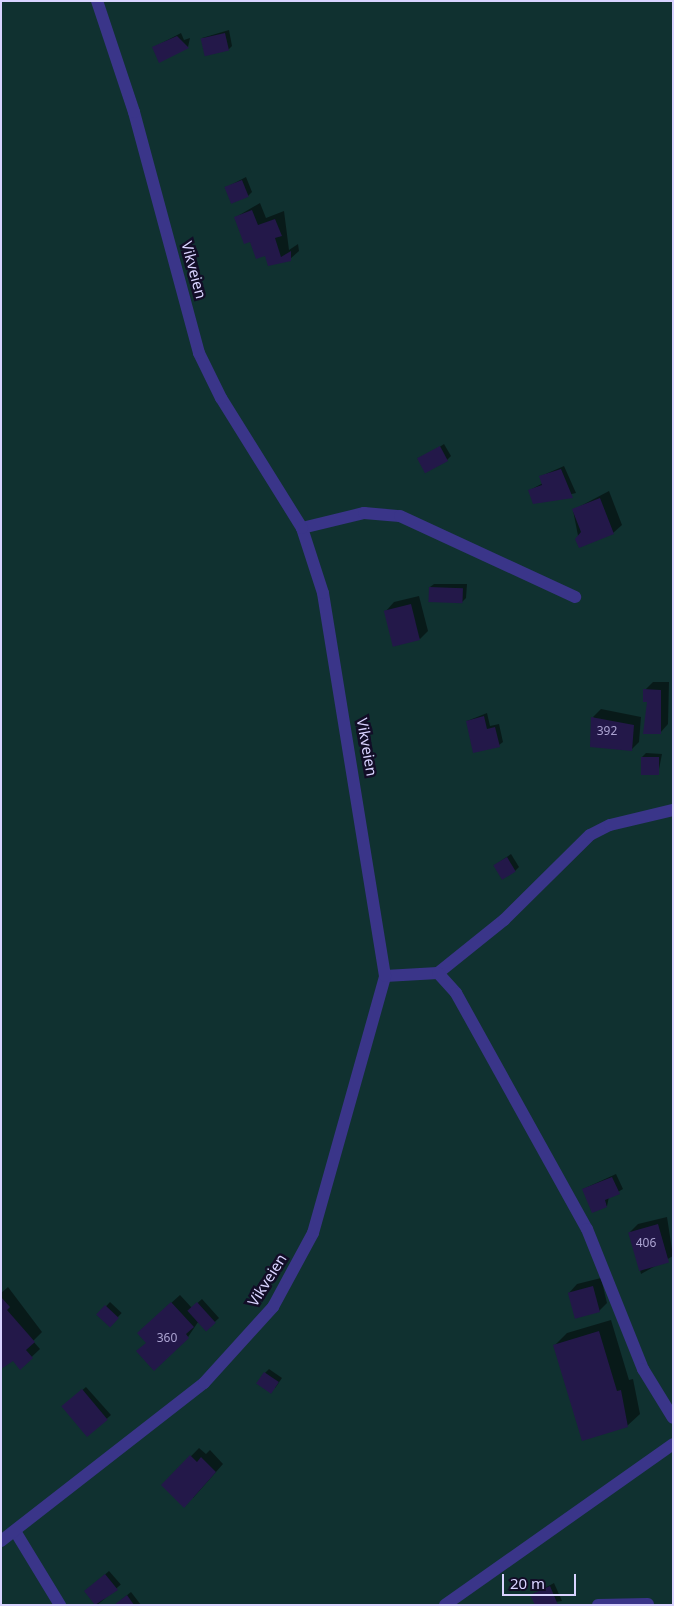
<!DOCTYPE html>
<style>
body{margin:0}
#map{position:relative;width:674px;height:1606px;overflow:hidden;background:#120d27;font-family:"Noto Sans",sans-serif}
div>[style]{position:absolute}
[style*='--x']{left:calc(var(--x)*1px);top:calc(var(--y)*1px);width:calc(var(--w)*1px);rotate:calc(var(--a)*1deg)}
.green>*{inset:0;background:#103130;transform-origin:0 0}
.shadow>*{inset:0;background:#0007;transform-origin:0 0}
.building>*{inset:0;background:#231849;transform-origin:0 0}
.minor>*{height:12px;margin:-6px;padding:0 6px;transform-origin:6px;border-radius:6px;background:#3a3589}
span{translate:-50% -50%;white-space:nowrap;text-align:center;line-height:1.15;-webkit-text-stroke:5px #120d27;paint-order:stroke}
.number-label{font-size:12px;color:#aca4d2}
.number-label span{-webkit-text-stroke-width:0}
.street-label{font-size:15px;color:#d9d3ff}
.frame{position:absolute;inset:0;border:2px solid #d9d3ff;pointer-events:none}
.scale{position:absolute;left:502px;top:1574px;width:74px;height:22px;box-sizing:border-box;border:2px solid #d9d3ff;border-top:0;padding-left:6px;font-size:15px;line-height:18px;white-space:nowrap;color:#d9d3ff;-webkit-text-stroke:4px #120d27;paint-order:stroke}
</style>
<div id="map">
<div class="green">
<div style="left:1px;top:1px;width:672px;height:1604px"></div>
</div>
<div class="shadow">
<div style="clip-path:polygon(229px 30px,232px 46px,228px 50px,202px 38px)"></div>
<div style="clip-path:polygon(181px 33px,184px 40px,190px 38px,188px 47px,154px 47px)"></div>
<div style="clip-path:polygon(246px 177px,252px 192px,248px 196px,225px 188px)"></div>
<div style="clip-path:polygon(260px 203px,266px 218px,284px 211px,289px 250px,298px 244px,299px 251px,290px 259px,265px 255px,236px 217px)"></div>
<div style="clip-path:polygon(444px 444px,451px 456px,447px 460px,420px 460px)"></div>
<div style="clip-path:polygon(564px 466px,576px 493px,534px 503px,530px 490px,543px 483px,541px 476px)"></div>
<div style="clip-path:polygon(609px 491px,622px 525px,613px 533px,580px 546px,573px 510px)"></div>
<div style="clip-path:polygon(434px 584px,467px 584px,466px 598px,462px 602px,430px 587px)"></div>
<div style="clip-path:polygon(419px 596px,428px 631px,420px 639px,386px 611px,394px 602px)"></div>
<div style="clip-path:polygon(653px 682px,669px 682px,668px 724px,660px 733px,645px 690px)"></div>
<div style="clip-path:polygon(601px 709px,641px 717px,639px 742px,631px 750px,593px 717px)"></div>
<div style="clip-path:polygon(487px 713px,490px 726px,499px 724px,503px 742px,499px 745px,467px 721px)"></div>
<div style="clip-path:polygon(646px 753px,662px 754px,658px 774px,642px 757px)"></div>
<div style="clip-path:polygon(511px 854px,519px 867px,515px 871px,495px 865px)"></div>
<div style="clip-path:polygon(616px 1174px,623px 1189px,609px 1197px,607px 1206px,593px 1212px,583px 1189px)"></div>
<div style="clip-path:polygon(667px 1217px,673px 1256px,641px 1274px,630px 1232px,638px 1224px)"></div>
<div style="clip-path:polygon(601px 1278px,607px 1303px,599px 1311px,569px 1293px,577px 1284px)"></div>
<div style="clip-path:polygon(8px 1287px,42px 1332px,33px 1341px,40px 1349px,20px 1368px,13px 1360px,1px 1368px,1px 1293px)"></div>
<div style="clip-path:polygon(180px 1295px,192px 1308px,202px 1299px,219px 1318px,206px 1330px,198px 1322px,188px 1337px,147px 1342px,147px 1325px)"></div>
<div style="left:110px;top:1302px;width:16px;height:18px;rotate:43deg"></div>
<div style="clip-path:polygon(611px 1320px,629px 1380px,633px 1379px,640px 1414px,627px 1426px,555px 1345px,567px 1333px)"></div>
<div style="clip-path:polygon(269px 1369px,282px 1378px,275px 1388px,265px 1373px)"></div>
<div style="clip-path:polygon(86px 1387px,111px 1415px,88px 1435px,67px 1403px)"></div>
<div style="clip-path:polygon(199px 1448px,206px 1454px,210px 1450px,223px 1464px,193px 1498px,163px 1485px)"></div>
<div style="left:109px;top:1571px;width:18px;height:31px;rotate:49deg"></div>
<div style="clip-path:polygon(554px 1583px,562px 1601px,536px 1605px,532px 1595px)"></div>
<div style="clip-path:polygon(131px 1592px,141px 1605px,118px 1605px,121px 1600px)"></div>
</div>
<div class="building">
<div style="left:225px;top:33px;width:18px;height:25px;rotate:77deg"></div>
<div style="clip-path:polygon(177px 36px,189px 48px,159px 63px,152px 47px)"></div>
<div style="left:242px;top:180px;width:18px;height:19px;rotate:68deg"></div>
<div style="clip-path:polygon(252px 210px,258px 225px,275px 219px,282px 236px,275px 238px,281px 257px,291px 251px,291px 261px,268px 266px,265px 256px,256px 259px,250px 242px,244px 244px,234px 217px)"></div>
<div style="left:440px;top:446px;width:17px;height:26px;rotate:62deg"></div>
<div style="clip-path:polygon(561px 469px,573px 498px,533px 504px,528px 490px,542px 485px,539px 476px)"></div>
<div style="clip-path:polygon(600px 498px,614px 534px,579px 548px,575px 539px,581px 532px,572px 509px)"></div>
<div style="left:429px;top:587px;width:34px;height:15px;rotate:2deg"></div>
<div style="left:411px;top:604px;width:37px;height:28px;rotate:76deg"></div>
<div style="clip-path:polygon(643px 689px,661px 690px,661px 734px,643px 734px,647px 702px,643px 702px)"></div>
<div style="clip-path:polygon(484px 716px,487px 729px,495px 727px,500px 747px,473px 753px,466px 721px)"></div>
<div style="clip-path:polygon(591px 717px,634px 725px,632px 751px,590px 747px)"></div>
<div style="left:641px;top:757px;width:18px;height:18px"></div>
<div style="left:507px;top:857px;width:17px;height:16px;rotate:59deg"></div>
<div style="clip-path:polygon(612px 1177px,620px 1194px,605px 1200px,607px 1207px,592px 1213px,582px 1189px)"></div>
<div style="left:658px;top:1224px;width:40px;height:31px;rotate:74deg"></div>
<div style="left:593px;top:1286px;width:27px;height:26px;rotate:75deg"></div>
<div style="clip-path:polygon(1px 1297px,10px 1307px,7px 1310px,35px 1342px,26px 1350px,33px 1358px,20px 1370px,13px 1361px,1px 1369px)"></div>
<div style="clip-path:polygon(171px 1302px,194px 1327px,186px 1334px,189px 1338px,154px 1371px,136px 1351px,146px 1343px,137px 1333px)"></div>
<div style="left:197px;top:1302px;width:28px;height:13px;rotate:48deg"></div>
<div style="left:105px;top:1305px;width:19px;height:13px;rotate:43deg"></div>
<div style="clip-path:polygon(599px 1331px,617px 1391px,621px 1390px,628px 1427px,582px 1441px,553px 1345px)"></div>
<div style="left:264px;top:1372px;width:18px;height:14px;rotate:34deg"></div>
<div style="left:82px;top:1389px;width:40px;height:27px;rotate:50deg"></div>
<div style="clip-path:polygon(190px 1455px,197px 1462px,201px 1457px,216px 1472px,184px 1508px,161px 1485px)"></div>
<div style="clip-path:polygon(105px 1574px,118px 1590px,95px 1605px,84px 1591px)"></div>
<div style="clip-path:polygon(550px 1586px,558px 1605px,535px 1605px,530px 1595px)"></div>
<div style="clip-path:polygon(127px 1595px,134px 1605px,114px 1605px)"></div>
</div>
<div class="minor">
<div style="--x:302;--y:528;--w:64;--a:-13.6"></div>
<div style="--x:364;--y:513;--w:36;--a:5"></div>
<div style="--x:400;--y:516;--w:193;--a:24.8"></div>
<div style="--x:438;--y:973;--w:85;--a:-38.8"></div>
<div style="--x:504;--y:920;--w:121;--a:-44.7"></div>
<div style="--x:590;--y:835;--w:22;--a:-27"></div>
<div style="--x:610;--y:825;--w:65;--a:-13.4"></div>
<div style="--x:385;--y:976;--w:53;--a:-3.2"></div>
<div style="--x:438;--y:973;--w:27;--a:48"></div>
<div style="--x:456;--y:993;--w:270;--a:61"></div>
<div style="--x:587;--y:1229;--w:151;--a:68.2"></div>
<div style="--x:643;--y:1369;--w:57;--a:58.5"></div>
<div style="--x:15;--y:1531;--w:87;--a:58.7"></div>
<div style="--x:1;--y:1541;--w:257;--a:-37.9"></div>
<div style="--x:204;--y:1383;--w:103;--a:-47.8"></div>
<div style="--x:273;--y:1307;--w:84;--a:-61.6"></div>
<div style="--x:313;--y:1233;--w:267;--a:-74.3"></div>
<div style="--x:385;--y:976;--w:388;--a:-99.2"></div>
<div style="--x:323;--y:593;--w:68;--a:-107.9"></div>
<div style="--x:302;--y:528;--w:153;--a:-121.9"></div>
<div style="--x:221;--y:398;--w:50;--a:-116.1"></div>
<div style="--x:199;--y:353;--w:250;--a:-105.1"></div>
<div style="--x:134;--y:112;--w:117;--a:-108.4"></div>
<div style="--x:445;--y:1605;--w:279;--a:-35.2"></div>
<div style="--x:598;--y:1605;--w:50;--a:-1.1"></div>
</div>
<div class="number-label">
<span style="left:607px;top:731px">392</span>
<span style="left:646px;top:1243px">406</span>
<span style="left:167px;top:1338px">360</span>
</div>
<div class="street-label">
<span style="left:194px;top:270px;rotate:75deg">Vikveien</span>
<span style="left:367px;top:747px;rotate:80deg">Vikveien</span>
<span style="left:267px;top:1280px;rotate:-58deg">Vikveien</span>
</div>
<div class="frame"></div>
<div class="scale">20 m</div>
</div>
